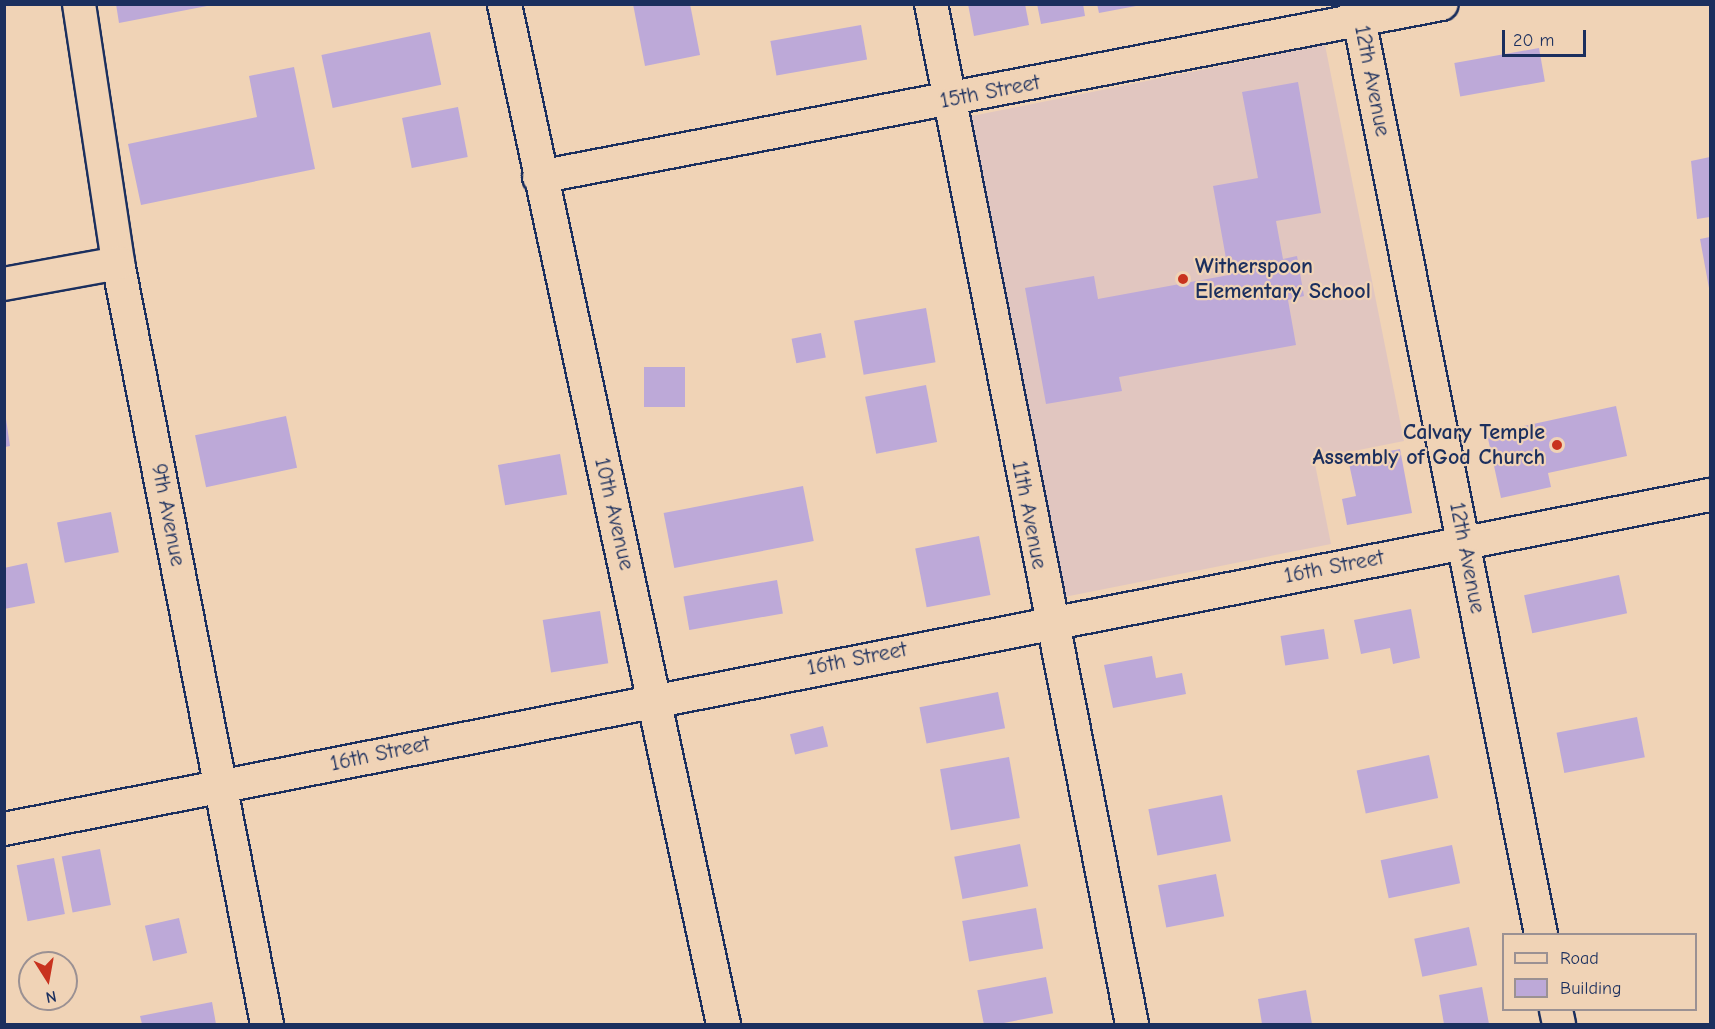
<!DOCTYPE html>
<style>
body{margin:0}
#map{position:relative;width:1715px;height:1029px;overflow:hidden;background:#f0d3b6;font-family:"Comic Neue",sans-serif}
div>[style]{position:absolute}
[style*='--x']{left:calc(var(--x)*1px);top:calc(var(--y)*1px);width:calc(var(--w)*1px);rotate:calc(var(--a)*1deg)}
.built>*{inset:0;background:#e1c6c0}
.building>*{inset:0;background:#bda9d8;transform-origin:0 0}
.roads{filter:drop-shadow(2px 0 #1b2f5e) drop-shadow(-2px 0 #1b2f5e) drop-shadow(0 2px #1b2f5e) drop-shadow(0 -2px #1b2f5e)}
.street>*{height:32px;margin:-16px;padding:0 16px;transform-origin:16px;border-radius:16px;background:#f0d3b6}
.secondary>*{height:33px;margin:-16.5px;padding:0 16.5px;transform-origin:16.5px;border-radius:16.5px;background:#f0d3b6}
.dots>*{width:16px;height:16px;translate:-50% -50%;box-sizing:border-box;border:3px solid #f0d3b6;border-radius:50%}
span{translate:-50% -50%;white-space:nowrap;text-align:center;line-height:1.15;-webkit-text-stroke:4.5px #f0d3b6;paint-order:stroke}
.street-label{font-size:22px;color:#1b2f5e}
.poi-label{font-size:22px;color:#1b2f5e;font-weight:700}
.left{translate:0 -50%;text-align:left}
.right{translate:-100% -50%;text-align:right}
.frame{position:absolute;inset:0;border:6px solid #1b2f5e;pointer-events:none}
.legend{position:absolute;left:1502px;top:933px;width:195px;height:78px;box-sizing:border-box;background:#f0d3b6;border:2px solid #9b9193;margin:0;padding:8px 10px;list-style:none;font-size:18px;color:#1b2f5e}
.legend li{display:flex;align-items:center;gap:12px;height:30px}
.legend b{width:30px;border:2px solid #9b9193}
.north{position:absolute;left:18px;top:951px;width:60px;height:60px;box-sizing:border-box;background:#f0d3b6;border:2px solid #9b9193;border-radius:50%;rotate:169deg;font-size:16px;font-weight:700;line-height:24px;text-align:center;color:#1b2f5e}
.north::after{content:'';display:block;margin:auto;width:21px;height:27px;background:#c8321e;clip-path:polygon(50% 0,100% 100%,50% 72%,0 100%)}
.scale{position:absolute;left:1502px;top:30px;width:84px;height:27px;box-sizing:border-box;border:3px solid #1b2f5e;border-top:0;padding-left:8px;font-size:18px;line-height:21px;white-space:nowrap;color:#1b2f5e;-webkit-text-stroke:4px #f0d3b6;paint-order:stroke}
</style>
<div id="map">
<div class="built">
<div style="clip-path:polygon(1325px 45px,1404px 441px,1314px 459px,1331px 544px,1059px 598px,962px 118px)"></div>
</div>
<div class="building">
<div style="clip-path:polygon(116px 4px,206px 4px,207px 6px,119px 23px)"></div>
<div style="clip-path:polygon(633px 4px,690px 4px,700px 55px,645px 66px)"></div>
<div style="clip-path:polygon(968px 4px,1025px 4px,1029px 25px,974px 36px)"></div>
<div style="clip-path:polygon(1037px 4px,1083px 4px,1085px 16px,1041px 24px)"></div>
<div style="clip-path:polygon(1097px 4px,1136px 4px,1136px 6px,1099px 13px)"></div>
<div style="left:861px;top:25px;width:35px;height:92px;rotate:80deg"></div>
<div style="left:430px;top:32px;width:54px;height:111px;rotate:78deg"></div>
<div style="left:1539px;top:48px;width:34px;height:86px;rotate:80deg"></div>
<div style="clip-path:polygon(294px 67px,315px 169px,141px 205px,128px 144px,257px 117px,249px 76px)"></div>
<div style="clip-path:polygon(1298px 82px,1321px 213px,1276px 221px,1283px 259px,1297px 256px,1304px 296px,1288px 300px,1296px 345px,1119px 377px,1122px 391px,1046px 404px,1025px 288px,1094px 276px,1098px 299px,1229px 275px,1213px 186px,1258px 178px,1242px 92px)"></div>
<div style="left:458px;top:107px;width:51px;height:57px;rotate:79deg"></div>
<div style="clip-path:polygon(1710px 157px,1710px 217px,1697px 219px,1691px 161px)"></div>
<div style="clip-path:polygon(1710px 237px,1710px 288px,1709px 288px,1700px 239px)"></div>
<div style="left:926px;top:308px;width:55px;height:73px;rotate:80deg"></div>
<div style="left:821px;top:333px;width:25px;height:30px;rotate:79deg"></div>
<div style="left:644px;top:367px;width:41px;height:40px"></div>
<div style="left:926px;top:385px;width:58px;height:62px;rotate:79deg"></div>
<div style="clip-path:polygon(1616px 406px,1627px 456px,1548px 473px,1551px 487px,1501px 498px,1487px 434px)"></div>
<div style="left:286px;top:416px;width:53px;height:93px;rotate:78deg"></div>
<div style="clip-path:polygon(6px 419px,10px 446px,5px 447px,5px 420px)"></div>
<div style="clip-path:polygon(1400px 449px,1412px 513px,1347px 525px,1342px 499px,1356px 496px,1348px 459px)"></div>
<div style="left:560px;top:454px;width:41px;height:63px;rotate:80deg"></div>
<div style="left:803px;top:486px;width:56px;height:142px;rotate:79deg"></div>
<div style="left:111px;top:512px;width:41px;height:55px;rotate:79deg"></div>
<div style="left:979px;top:536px;width:60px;height:65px;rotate:79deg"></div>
<div style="clip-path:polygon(27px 563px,35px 603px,4px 609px,4px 568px)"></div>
<div style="left:1619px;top:575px;width:39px;height:97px;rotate:78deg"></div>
<div style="left:777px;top:580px;width:34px;height:95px;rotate:80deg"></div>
<div style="clip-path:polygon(1411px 609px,1420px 658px,1393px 664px,1390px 648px,1361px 654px,1354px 620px)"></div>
<div style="left:600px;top:611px;width:53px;height:58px;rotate:81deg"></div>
<div style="left:1324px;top:629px;width:30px;height:44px;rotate:81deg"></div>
<div style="clip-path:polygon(1152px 656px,1156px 678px,1182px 673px,1186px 694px,1113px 708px,1104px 665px)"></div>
<div style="left:998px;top:692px;width:37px;height:80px;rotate:79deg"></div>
<div style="left:1637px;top:717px;width:41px;height:82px;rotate:79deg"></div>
<div style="left:823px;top:726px;width:21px;height:34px;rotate:76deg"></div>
<div style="left:1429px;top:755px;width:44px;height:74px;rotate:78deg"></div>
<div style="left:1009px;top:757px;width:62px;height:70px;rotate:80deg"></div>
<div style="left:1222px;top:795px;width:47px;height:75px;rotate:79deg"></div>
<div style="left:1020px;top:844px;width:43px;height:67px;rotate:79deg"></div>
<div style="left:1452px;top:845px;width:39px;height:73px;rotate:78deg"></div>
<div style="left:100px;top:849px;width:57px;height:39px;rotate:79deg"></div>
<div style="left:54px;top:858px;width:57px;height:38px;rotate:79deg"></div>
<div style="left:1216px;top:874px;width:43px;height:59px;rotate:79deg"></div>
<div style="left:1036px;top:908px;width:41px;height:75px;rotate:80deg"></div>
<div style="left:179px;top:918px;width:36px;height:35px;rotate:77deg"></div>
<div style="left:1469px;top:927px;width:39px;height:56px;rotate:78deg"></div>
<div style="left:1046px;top:977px;width:37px;height:70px;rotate:79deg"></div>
<div style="clip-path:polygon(1482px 987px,1489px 1024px,1444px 1024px,1439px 995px)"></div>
<div style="clip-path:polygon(1306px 990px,1312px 1024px,1262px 1024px,1258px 999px)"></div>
<div style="clip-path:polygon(212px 1002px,216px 1024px,142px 1024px,140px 1016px)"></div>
</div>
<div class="roads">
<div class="street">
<div style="--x:79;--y:4;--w:262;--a:81.4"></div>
<div style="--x:118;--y:263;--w:775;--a:78.92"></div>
<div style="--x:931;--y:4;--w:1040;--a:78.85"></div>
<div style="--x:1356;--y:4;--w:948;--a:78.75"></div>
<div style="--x:539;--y:177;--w:919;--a:-10.85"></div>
<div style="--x:4;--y:284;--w:116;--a:-10.4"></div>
<div style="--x:4;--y:829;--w:1738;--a:-11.08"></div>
<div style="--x:1556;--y:1010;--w:14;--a:78"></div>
</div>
<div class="secondary">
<div style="--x:504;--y:4;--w:1043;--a:77.88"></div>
</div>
</div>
<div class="dots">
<div style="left:1183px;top:279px;background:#c8321e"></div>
<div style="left:1557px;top:445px;background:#c8321e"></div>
</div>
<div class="street-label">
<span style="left:1372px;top:81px;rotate:79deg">12th Avenue</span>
<span style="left:990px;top:92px;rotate:-11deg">15th Street</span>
<span style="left:614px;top:514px;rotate:77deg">10th Avenue</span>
<span style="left:168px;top:515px;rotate:79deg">9th Avenue</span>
<span style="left:1029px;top:515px;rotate:79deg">11th Avenue</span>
<span style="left:1467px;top:558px;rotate:79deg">12th Avenue</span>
<span style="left:1334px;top:567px;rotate:-11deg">16th Street</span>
<span style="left:857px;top:659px;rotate:-11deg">16th Street</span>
<span style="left:380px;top:754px;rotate:-12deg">16th Street</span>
</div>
<div class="poi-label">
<span class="left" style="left:1195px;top:279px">Witherspoon<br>Elementary School</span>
<span class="right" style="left:1545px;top:445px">Calvary Temple<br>Assembly of God Church</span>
</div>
<div class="frame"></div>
<ul class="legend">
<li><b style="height:8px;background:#f0d3b6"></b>Road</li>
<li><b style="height:16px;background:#bda9d8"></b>Building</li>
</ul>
<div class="north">N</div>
<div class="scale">20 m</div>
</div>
